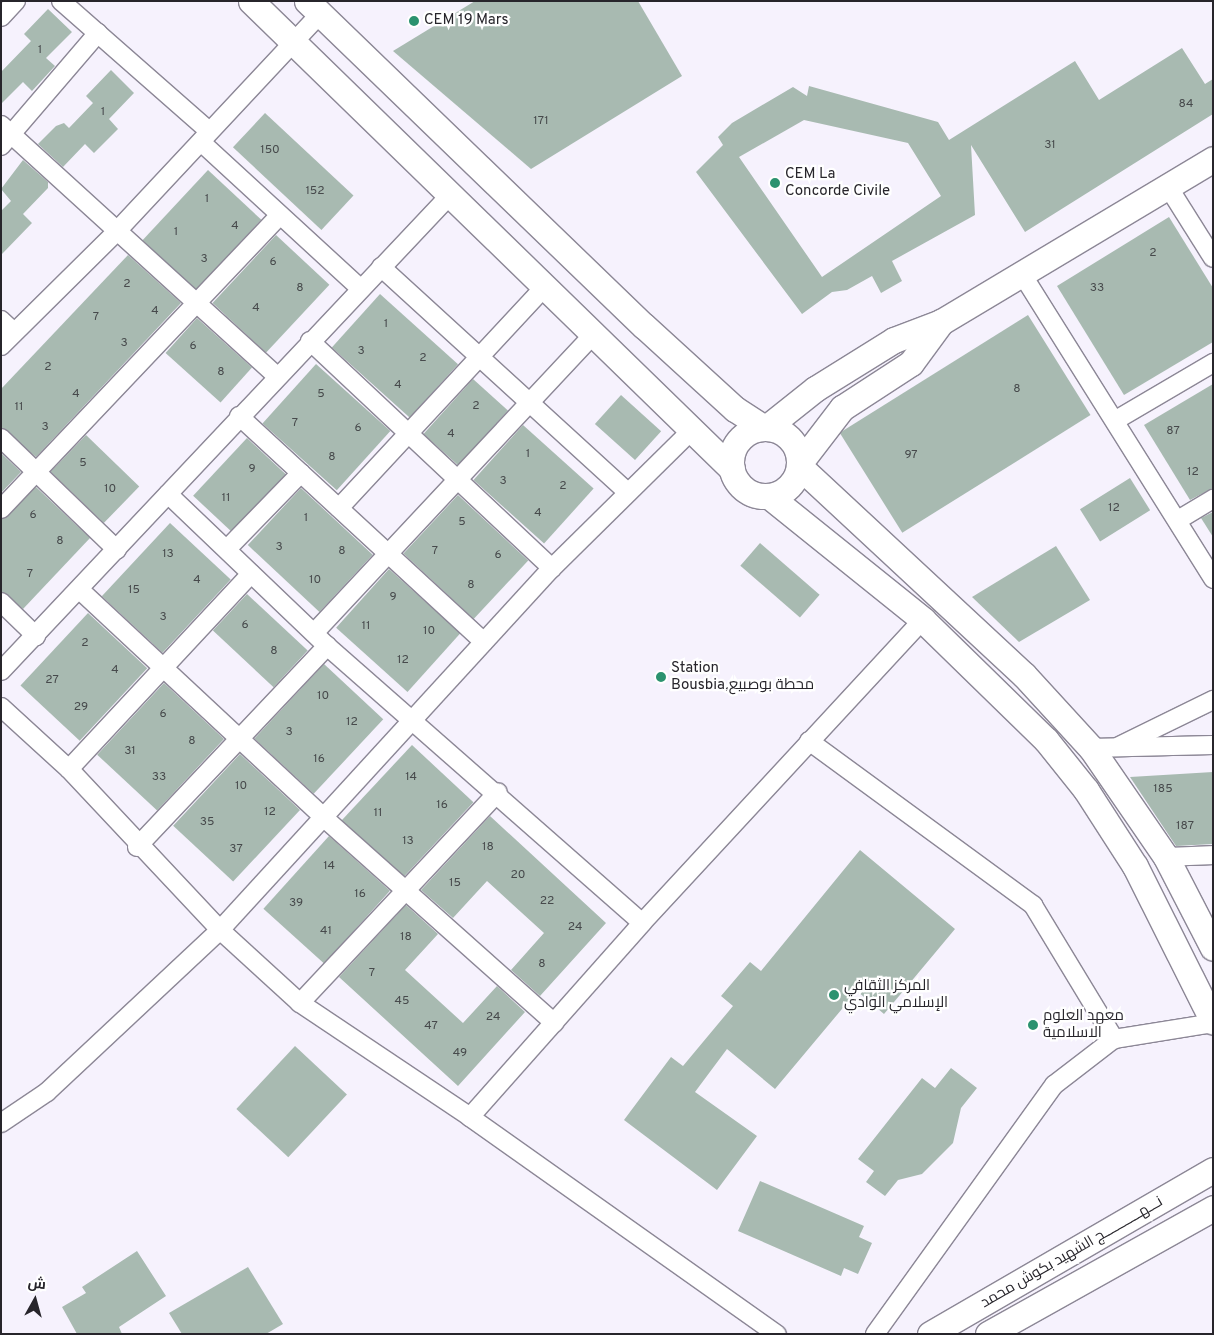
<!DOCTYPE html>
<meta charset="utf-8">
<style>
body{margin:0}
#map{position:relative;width:1214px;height:1335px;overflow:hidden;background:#f6f2fd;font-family:Overpass,Cairo,sans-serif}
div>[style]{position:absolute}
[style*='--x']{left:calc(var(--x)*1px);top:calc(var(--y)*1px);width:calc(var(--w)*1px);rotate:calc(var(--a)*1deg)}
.building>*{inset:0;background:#a8bab1;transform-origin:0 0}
.roads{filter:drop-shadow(1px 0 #8c8796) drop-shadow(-1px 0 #8c8796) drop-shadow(0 1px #8c8796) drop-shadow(0 -1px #8c8796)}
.street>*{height:18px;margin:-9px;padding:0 9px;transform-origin:9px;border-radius:9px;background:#fff}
.secondary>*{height:25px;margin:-12.5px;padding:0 12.5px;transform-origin:12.5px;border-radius:12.5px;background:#fff}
.secondary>.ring{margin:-12.5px;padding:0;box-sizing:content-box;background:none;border:25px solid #fff;border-radius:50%}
.dots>*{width:14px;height:14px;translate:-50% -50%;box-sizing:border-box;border:2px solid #fff;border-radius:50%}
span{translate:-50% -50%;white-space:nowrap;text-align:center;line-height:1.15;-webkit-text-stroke:4.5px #fff;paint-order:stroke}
.number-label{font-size:12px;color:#474a4c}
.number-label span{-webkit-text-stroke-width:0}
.poi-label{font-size:15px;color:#27252b}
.left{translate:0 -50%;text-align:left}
.street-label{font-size:15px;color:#27252b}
.frame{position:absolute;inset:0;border:2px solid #27252b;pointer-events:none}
.north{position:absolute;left:10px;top:1275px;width:50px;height:50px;-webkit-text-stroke:4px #fff;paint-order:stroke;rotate:7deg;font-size:14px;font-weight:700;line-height:20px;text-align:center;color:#27252b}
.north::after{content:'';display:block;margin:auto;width:18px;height:22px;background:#27252b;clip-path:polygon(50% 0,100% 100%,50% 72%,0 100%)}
</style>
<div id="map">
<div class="building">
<div style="clip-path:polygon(475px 1px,638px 1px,682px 76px,531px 169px,393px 51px)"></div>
<div style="clip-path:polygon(48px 9px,72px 32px,46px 58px,55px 66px,32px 91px,23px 82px,1px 104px,1px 72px,31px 41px,24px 34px)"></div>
<div style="clip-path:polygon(evenodd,1182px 48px,1205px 84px,1213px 79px,1213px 114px,1025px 232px,971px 145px,975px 215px,892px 261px,902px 281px,881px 293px,872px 276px,847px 290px,832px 292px,802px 314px,696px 172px,723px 145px,718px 137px,732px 123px,793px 87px,807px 96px,809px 86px,938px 122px,949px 140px,1075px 61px,1099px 100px,1182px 48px,804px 120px,908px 143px,941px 196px,822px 277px,739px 157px,804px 120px)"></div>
<div style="clip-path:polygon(111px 70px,134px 93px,109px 119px,118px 129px,94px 153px,85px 144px,63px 167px,38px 144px,56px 126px,64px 123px,69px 128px,93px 103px,86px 96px)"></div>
<div style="left:265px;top:113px;width:121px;height:47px;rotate:43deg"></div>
<div style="clip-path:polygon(23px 160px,48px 182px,48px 188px,23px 214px,32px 223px,1px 255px,1px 211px,11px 201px,1px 189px)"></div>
<div style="left:208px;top:170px;width:73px;height:96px;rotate:43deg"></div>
<div style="clip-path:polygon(1169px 217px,1213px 288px,1213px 342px,1124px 395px,1057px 286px)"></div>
<div style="left:276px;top:235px;width:73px;height:93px;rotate:43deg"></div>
<div style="clip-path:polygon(128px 255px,181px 303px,36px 457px,1px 428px,1px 389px)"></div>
<div style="left:380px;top:294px;width:105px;height:72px;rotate:42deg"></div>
<div style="left:1028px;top:315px;width:118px;height:222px;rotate:58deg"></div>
<div style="left:197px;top:318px;width:74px;height:47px;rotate:42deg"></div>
<div style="left:316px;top:364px;width:100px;height:80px;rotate:42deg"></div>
<div style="left:473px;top:379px;width:47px;height:74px;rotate:42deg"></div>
<div style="clip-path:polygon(1213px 384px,1213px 488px,1190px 500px,1144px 425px)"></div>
<div style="left:621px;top:395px;width:54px;height:39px;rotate:42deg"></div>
<div style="left:523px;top:425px;width:95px;height:74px;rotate:42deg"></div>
<div style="left:86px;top:435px;width:74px;height:51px;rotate:44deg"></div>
<div style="left:247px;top:438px;width:53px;height:79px;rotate:43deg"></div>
<div style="clip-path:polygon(1px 453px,21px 472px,1px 493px)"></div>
<div style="left:1130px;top:478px;width:38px;height:59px;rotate:58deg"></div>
<div style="clip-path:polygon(36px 487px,90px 538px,23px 609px,1px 592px,1px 519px)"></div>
<div style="left:301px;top:488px;width:98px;height:78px;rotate:43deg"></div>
<div style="left:458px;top:495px;width:96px;height:80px;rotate:43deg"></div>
<div style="clip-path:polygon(1213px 512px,1213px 537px,1201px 518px)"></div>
<div style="left:170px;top:523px;width:83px;height:100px;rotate:43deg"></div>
<div style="left:760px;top:543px;width:79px;height:30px;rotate:41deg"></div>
<div style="clip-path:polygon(1056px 546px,1090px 600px,1019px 642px,972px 597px)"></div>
<div style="left:389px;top:569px;width:96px;height:79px;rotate:42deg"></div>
<div style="left:247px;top:594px;width:83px;height:50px;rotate:43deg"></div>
<div style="left:88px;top:613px;width:81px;height:99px;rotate:43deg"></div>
<div style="left:324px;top:664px;width:81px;height:102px;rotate:43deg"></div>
<div style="left:164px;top:683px;width:82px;height:98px;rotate:43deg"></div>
<div style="left:412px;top:745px;width:84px;height:103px;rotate:43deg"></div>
<div style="left:240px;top:754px;width:82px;height:98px;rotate:43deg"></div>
<div style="clip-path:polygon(1213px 772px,1213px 844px,1176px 846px,1130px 777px)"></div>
<div style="clip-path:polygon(490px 816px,606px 923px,540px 996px,511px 970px,544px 933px,487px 881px,453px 918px,421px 890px)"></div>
<div style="left:329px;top:836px;width:82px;height:98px;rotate:42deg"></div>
<div style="clip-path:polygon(860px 850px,955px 929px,884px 1014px,857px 991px,775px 1089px,727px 1049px,695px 1092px,757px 1136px,717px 1190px,624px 1120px,671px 1057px,683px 1066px,733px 1006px,721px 996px,750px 962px,761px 971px)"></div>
<div style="clip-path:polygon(406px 905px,438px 934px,405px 970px,463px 1023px,497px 986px,525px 1012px,458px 1086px,339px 977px)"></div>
<div style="left:295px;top:1046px;width:71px;height:86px;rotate:43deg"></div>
<div style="clip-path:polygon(951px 1068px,977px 1088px,961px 1108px,953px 1143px,922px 1174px,898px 1180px,885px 1196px,866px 1182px,874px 1171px,858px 1159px,922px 1078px,935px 1088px)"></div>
<div style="clip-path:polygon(760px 1181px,864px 1226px,859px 1237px,872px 1243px,858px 1274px,844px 1268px,841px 1276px,738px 1231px)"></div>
<div style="clip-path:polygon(137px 1251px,166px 1296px,119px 1327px,122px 1334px,77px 1334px,62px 1307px,86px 1293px,82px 1287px)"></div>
<div style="clip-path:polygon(248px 1267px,283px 1324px,266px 1334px,182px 1334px,169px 1313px)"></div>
</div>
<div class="roads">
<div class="street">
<div style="--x:61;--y:1;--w:197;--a:41.3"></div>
<div style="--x:1;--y:17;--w:22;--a:-47"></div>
<div style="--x:1;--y:125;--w:373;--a:42.3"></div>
<div style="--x:201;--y:142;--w:216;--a:42.6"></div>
<div style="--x:1;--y:146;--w:149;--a:-49.4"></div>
<div style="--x:1167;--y:185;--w:86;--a:57.8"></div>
<div style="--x:381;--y:267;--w:332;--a:42.4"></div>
<div style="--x:1022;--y:274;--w:360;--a:57.9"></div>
<div style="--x:1;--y:320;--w:18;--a:43"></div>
<div style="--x:310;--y:341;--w:332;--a:43.2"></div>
<div style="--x:1;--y:346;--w:162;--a:-44.7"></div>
<div style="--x:116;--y:232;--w:299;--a:-46.9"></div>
<div style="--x:239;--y:416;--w:333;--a:42.7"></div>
<div style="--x:1116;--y:420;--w:113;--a:-30.4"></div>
<div style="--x:1;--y:438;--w:161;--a:44"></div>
<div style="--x:168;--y:494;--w:220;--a:43.7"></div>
<div style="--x:327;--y:646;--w:419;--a:41.3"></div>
<div style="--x:339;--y:508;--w:303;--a:-47.1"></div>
<div style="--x:1;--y:509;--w:405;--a:-46.5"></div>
<div style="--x:1178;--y:520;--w:41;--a:-31"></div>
<div style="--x:227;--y:549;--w:106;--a:-45.8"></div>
<div style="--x:81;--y:591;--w:330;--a:43"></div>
<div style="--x:322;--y:816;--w:311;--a:41.7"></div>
<div style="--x:1;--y:602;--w:49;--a:44.2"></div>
<div style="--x:314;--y:633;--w:410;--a:-46.9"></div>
<div style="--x:1;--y:671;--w:656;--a:-46.67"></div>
<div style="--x:1;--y:707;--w:92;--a:42.4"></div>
<div style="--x:69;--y:769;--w:221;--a:46.8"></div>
<div style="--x:220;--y:930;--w:108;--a:42.4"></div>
<div style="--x:300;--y:1003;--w:205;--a:33.8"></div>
<div style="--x:470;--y:1117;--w:259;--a:-48.4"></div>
<div style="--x:642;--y:923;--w:413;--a:-47.2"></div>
<div style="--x:809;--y:741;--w:278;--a:36.2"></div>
<div style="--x:1033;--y:905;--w:157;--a:58.8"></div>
<div style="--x:1119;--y:746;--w:105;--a:-26.1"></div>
<div style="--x:1091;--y:748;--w:122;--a:-1.4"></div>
<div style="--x:69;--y:769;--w:267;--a:-47"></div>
<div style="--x:137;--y:847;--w:277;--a:-46.6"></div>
<div style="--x:1166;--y:857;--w:47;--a:-2.4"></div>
<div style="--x:300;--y:1003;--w:289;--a:-46.8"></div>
<div style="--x:470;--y:1117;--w:376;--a:35.3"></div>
<div style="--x:1;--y:1123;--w:55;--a:-34"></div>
<div style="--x:47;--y:1092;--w:237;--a:-43.1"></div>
<div style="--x:220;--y:930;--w:491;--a:-47.5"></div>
<div style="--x:552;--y:568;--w:197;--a:-44.6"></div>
<div style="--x:875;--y:1334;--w:307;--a:-54.3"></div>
<div style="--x:1054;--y:1085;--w:76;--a:-37.5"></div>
<div style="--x:1114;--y:1039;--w:100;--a:-9.2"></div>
</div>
<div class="secondary">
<div style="--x:251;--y:1;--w:671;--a:44.22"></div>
<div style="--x:307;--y:1;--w:468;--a:44"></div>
<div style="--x:644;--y:326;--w:123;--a:42.4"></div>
<div style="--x:735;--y:409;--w:35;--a:33"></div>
<div style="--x:766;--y:428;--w:63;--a:-38.5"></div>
<div style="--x:815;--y:389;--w:93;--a:-31.8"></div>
<div style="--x:894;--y:340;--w:50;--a:-21"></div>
<div style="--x:941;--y:322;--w:317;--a:-30.9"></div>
<div class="ring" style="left:731px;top:428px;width:43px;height:43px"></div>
<div style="--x:799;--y:464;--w:71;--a:-52.5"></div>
<div style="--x:842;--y:408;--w:82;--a:-33.1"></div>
<div style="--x:911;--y:363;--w:51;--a:-53.8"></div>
<div style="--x:799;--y:466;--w:307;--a:42.9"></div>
<div style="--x:1024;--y:675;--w:99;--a:47.5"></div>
<div style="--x:1091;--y:748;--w:132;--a:55.5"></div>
<div style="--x:1166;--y:857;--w:102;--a:62.7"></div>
<div style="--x:769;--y:496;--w:198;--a:38.8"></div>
<div style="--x:923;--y:620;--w:172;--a:44.3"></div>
<div style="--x:1046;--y:740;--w:64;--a:51.3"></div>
<div style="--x:1086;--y:790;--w:90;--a:57.2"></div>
<div style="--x:1135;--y:866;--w:174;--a:63.4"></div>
<div style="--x:930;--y:1334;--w:327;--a:-30.1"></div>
<div style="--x:988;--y:1334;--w:258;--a:-29.2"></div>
</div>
</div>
<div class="dots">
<div style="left:414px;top:21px;background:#2b926f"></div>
<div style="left:775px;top:183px;background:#2b926f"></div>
<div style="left:661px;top:677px;background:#2b926f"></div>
<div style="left:834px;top:995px;background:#2b926f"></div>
<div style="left:1033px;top:1025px;background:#2b926f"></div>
</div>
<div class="number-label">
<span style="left:40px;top:51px">1</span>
<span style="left:1186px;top:105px">84</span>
<span style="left:103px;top:113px">1</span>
<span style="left:541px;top:122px">171</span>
<span style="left:1050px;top:146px">31</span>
<span style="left:270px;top:151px">150</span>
<span style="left:315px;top:192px">152</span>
<span style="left:207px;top:200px">1</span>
<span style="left:235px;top:227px">4</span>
<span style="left:176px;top:233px">1</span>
<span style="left:1153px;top:254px">2</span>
<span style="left:204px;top:260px">3</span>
<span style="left:273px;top:263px">6</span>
<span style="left:127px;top:285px">2</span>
<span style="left:300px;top:289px">8</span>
<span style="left:1097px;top:289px">33</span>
<span style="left:256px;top:309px">4</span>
<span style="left:155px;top:312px">4</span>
<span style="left:96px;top:318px">7</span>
<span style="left:386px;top:325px">1</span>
<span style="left:124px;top:344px">3</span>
<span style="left:193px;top:347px">6</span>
<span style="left:361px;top:352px">3</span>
<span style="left:423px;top:359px">2</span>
<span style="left:48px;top:368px">2</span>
<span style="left:221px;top:373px">8</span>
<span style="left:398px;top:386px">4</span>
<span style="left:1017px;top:390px">8</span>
<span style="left:76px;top:395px">4</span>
<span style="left:321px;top:395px">5</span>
<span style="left:476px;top:407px">2</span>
<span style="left:19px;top:408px">11</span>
<span style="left:295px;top:424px">7</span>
<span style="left:45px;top:428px">3</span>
<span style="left:358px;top:429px">6</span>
<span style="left:1173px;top:432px">87</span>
<span style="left:451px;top:435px">4</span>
<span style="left:528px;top:455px">1</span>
<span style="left:911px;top:456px">97</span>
<span style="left:332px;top:458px">8</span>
<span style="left:83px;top:464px">5</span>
<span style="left:252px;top:470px">9</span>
<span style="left:1193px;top:473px">12</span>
<span style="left:503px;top:482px">3</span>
<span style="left:563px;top:487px">2</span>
<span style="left:110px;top:490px">10</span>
<span style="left:226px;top:499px">11</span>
<span style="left:1114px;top:509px">12</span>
<span style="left:538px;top:514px">4</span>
<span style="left:33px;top:516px">6</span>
<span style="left:306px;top:519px">1</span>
<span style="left:462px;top:523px">5</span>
<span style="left:60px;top:542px">8</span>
<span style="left:279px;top:548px">3</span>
<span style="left:342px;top:552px">8</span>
<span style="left:435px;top:552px">7</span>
<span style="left:168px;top:555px">13</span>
<span style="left:498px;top:556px">6</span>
<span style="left:30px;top:575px">7</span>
<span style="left:197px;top:581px">4</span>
<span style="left:315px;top:581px">10</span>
<span style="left:471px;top:586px">8</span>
<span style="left:134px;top:591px">15</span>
<span style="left:393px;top:598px">9</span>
<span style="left:163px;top:618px">3</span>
<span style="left:245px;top:626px">6</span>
<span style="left:366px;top:627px">11</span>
<span style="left:429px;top:632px">10</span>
<span style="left:85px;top:644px">2</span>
<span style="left:274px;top:652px">8</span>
<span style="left:403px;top:661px">12</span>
<span style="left:115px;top:671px">4</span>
<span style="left:52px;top:681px">27</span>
<span style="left:323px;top:697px">10</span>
<span style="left:81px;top:708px">29</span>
<span style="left:163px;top:715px">6</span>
<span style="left:352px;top:723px">12</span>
<span style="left:289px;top:733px">3</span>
<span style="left:192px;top:742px">8</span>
<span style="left:130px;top:752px">31</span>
<span style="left:319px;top:760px">16</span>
<span style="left:159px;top:778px">33</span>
<span style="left:411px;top:778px">14</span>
<span style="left:241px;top:787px">10</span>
<span style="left:1163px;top:790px">185</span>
<span style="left:442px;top:806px">16</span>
<span style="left:270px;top:813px">12</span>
<span style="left:378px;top:814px">11</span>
<span style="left:207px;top:823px">35</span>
<span style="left:1185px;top:827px">187</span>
<span style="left:408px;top:842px">13</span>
<span style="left:488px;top:848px">18</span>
<span style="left:236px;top:850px">37</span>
<span style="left:329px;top:867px">14</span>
<span style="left:518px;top:876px">20</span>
<span style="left:455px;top:884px">15</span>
<span style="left:360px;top:895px">16</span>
<span style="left:547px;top:902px">22</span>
<span style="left:296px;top:904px">39</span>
<span style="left:575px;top:928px">24</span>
<span style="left:326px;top:932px">41</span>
<span style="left:406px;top:938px">18</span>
<span style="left:542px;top:965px">8</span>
<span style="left:372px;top:974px">7</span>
<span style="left:402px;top:1002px">45</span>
<span style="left:493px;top:1018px">24</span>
<span style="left:431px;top:1027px">47</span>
<span style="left:460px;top:1054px">49</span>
</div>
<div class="poi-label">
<span class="left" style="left:424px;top:21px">CEM 19 Mars</span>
<span class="left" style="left:785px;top:183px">CEM La<br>Concorde Civile</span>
<span class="left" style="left:671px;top:677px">Station<br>Bousbia,محطة بوصبيع</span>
<span class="left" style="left:844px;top:995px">المركز الثقافي<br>الإسلامي الوادي</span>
<span class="left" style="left:1043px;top:1025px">معهد العلوم<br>الاسلامية</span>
</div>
<div class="street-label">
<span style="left:1072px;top:1253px;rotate:-30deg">نـــهـــــــــــج الشهيد بكوش محمد</span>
</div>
<div class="frame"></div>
<div class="north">ش</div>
</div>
